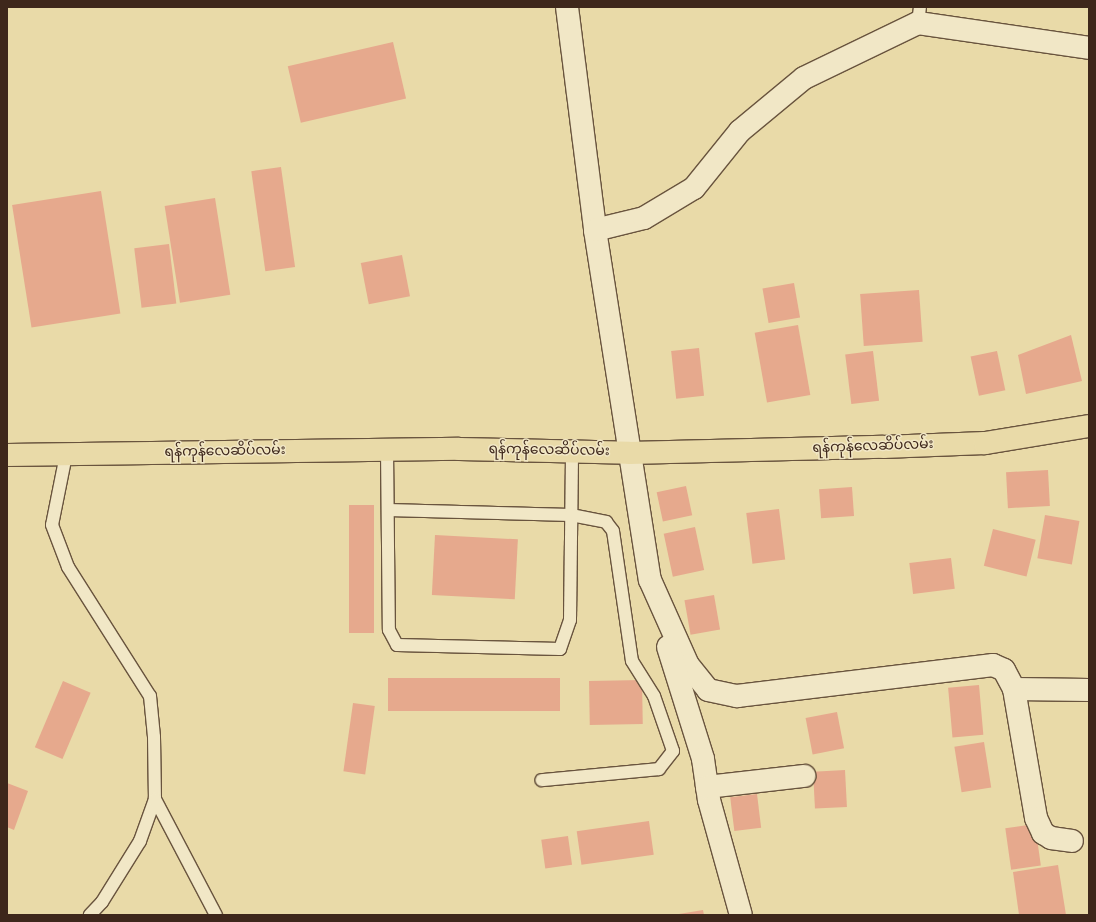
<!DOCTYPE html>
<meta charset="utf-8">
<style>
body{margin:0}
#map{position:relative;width:1096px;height:922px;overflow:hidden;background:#e9daa8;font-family:"Sorts Mill Goudy","Noto Sans Myanmar",serif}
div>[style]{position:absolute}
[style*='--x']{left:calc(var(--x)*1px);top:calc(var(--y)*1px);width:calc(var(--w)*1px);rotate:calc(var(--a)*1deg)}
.building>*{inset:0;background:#e6a98d;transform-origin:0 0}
.roads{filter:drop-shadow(1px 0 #69543e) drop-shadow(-1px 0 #69543e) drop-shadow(0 1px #69543e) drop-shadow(0 -1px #69543e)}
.lane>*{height:12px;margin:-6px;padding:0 6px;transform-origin:6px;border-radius:6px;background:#f1e7c6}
.street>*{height:22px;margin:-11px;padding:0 11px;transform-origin:11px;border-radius:11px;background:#f1e7c6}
.primary>*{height:22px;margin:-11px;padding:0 11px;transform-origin:11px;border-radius:11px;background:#e9daa8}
span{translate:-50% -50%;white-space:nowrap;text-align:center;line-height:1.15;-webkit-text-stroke:3px #f1e7c6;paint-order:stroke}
.street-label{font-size:14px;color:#3e271b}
.frame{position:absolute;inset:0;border:8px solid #3e271b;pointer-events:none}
</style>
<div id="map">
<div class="building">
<div style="left:393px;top:42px;width:58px;height:108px;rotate:77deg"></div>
<div style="left:281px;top:167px;width:101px;height:30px;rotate:82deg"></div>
<div style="left:101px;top:191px;width:124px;height:90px;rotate:81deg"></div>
<div style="left:215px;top:198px;width:98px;height:51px;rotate:81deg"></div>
<div style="left:169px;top:244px;width:60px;height:35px;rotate:83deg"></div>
<div style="left:402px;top:255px;width:42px;height:42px;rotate:79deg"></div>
<div style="left:794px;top:283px;width:35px;height:32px;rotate:80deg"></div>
<div style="left:919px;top:290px;width:52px;height:59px;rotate:86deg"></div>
<div style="left:798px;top:325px;width:71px;height:44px;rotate:80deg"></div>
<div style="clip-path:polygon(1071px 335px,1082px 381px,1026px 394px,1018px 355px)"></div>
<div style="left:699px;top:348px;width:48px;height:28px;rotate:84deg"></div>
<div style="left:873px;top:351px;width:50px;height:28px;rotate:83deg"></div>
<div style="left:997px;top:351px;width:40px;height:27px;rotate:78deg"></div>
<div style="left:1048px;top:470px;width:36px;height:42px;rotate:87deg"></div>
<div style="left:686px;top:486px;width:30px;height:30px;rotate:78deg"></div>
<div style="left:852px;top:487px;width:29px;height:33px;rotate:86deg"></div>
<div style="left:349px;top:505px;width:25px;height:128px"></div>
<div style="left:779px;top:509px;width:51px;height:33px;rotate:83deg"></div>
<div style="left:1045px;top:515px;width:35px;height:44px;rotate:10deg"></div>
<div style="left:695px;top:527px;width:44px;height:32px;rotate:78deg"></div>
<div style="left:993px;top:529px;width:44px;height:38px;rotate:14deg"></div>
<div style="left:435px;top:535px;width:83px;height:60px;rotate:3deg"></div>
<div style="left:951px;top:558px;width:31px;height:42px;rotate:83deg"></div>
<div style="left:714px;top:595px;width:35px;height:30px;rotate:80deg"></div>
<div style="left:388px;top:678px;width:172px;height:33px"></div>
<div style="left:642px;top:680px;width:44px;height:53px;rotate:89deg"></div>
<div style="left:63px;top:681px;width:30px;height:72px;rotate:23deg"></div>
<div style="left:979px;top:685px;width:50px;height:31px;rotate:85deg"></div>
<div style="left:353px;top:703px;width:22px;height:69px;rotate:8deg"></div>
<div style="left:837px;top:712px;width:37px;height:32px;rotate:79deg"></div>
<div style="left:984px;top:742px;width:46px;height:30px;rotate:81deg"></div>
<div style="left:845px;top:770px;width:37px;height:32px;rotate:87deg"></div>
<div style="clip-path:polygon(7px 783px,28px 791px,14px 830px,7px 827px)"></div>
<div style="left:757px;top:794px;width:34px;height:27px;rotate:83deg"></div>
<div style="left:649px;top:821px;width:34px;height:73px;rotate:82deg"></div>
<div style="left:1035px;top:824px;width:42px;height:30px;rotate:82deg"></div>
<div style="left:568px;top:836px;width:29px;height:27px;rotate:82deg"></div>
<div style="clip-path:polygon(1058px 865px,1066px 915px,1019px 915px,1013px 872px)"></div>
<div style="clip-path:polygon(703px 910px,704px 915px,680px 915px,679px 914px)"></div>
</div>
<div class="roads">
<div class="lane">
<div style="--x:918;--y:23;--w:16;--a:-83"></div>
<div style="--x:387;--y:450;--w:180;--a:89.4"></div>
<div style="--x:389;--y:630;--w:17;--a:62"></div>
<div style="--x:397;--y:645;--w:163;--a:1.4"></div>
<div style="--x:560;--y:649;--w:31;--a:-71"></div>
<div style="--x:570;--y:620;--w:169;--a:-89.3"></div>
<div style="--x:66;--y:455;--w:71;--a:101.3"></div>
<div style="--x:52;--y:525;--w:45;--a:69.1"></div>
<div style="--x:68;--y:567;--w:153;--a:57.6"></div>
<div style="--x:150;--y:696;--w:41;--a:84.4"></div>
<div style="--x:154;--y:737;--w:62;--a:89.1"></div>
<div style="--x:155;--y:799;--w:45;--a:109.7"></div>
<div style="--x:140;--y:841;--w:72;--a:121.9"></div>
<div style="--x:102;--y:902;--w:18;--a:133"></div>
<div style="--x:388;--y:510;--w:183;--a:1.6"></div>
<div style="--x:571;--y:515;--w:36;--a:11"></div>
<div style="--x:606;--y:522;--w:11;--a:52"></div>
<div style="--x:613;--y:531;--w:131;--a:81.7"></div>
<div style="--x:632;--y:661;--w:41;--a:57.8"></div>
<div style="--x:654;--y:696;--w:58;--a:70.9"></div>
<div style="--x:673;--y:751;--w:23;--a:128"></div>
<div style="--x:659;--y:769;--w:118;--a:174.6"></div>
<div style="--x:155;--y:799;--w:131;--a:62.3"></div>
</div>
<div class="street">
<div style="--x:567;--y:7;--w:225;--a:82.8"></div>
<div style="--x:595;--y:230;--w:354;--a:81.1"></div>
<div style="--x:650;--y:580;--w:93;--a:65.9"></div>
<div style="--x:688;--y:665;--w:32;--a:51"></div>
<div style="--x:708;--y:690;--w:30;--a:12"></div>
<div style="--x:737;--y:696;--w:258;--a:-6.9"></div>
<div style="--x:993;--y:665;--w:12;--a:24"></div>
<div style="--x:1004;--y:670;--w:21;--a:62"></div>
<div style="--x:1014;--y:689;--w:75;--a:0.8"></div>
<div style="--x:595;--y:230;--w:50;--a:-13.8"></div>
<div style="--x:644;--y:218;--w:58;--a:-31"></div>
<div style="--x:694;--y:188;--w:73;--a:-51.1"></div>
<div style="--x:740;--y:131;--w:83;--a:-39.6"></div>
<div style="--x:804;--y:78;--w:127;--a:-25.8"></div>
<div style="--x:918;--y:23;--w:173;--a:8.3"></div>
<div style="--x:668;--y:647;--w:117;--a:72.6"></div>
<div style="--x:703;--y:759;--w:41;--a:81.7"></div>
<div style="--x:709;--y:800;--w:119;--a:74.5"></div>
<div style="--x:1014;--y:689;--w:131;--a:80.3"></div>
<div style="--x:1036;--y:818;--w:17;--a:65"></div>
<div style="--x:1043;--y:833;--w:9;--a:32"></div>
<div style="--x:1051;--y:838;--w:21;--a:8"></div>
<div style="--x:707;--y:787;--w:98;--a:-6.5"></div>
</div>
<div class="primary">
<div style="--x:7;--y:455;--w:452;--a:-0.8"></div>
<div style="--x:459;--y:449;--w:170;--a:1.3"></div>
<div style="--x:629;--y:453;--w:254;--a:-1.4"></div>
<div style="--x:883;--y:447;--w:102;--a:-2.2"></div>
<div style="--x:985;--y:443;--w:105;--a:-9.3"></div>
</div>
</div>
<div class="street-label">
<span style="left:873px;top:447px;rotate:-2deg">ရန်ကုန်လေဆိပ်လမ်း</span>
<span style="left:549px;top:451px;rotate:1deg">ရန်ကုန်လေဆိပ်လမ်း</span>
<span style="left:225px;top:452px;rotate:-1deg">ရန်ကုန်လေဆိပ်လမ်း</span>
</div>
<div class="frame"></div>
</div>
